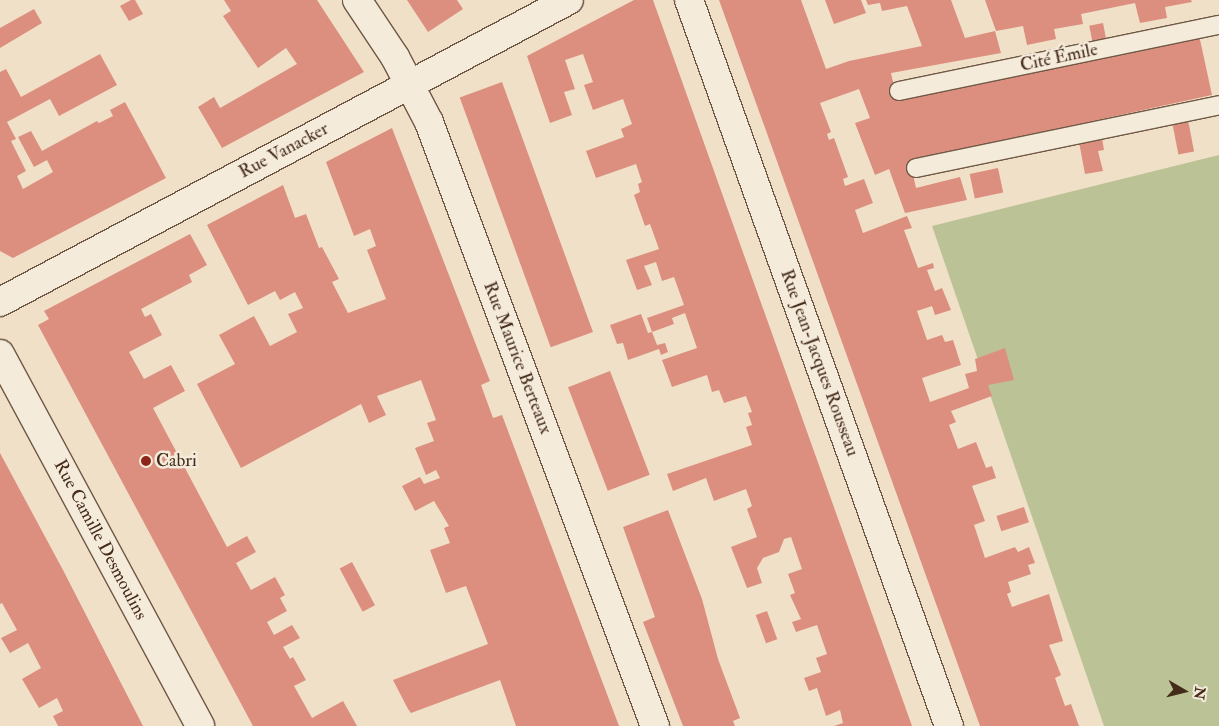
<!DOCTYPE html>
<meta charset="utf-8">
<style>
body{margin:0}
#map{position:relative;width:1219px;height:726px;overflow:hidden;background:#f0e0c7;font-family:"IM FELL Double Pica",serif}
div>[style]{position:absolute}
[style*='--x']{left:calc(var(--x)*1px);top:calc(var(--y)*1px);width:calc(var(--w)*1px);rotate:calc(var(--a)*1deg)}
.green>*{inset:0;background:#bbc295}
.building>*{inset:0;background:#dc8f7f;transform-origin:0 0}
.roads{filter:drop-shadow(1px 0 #6f5845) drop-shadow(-1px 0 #6f5845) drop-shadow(0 1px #6f5845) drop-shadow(0 -1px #6f5845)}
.lane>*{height:18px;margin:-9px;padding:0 9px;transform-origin:9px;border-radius:9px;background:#f5ebdb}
.street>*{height:28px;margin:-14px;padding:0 14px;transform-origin:14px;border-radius:14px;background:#f5ebdb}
.dots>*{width:14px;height:14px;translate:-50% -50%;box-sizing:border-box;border:2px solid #f5ebdb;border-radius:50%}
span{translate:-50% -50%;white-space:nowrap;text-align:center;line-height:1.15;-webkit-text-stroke:5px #f5ebdb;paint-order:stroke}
.street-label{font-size:18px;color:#442b1a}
.poi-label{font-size:18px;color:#442b1a}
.left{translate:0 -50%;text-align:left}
.north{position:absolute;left:1159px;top:666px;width:50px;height:50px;-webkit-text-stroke:4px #f5ebdb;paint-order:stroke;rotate:98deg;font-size:14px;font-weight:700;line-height:20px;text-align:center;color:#442b1a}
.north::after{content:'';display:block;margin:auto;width:18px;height:22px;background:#442b1a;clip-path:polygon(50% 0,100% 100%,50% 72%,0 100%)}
</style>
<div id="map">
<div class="green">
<div style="clip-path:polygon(1219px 155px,1219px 726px,1104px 726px,932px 226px)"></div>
</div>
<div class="building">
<div style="clip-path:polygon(131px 0,135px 0,143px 14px,129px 21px,120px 6px)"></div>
<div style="clip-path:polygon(224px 0,317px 0,364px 72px,222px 148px,198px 107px,214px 97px,220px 108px,297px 64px,286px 48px,258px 68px,223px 16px,231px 11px)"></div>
<div style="clip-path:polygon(407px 0,457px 0,463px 9px,428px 32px)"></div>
<div style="clip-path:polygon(634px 0,653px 0,912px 726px,834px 726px,843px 723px,840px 710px,826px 716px,817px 688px,809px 691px,804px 678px,821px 672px,816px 658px,827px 654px,817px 625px,796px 632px,792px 622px,801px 619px,790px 595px,795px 593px,788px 574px,802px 569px,791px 537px,784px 539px,779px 552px,763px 558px,757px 568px,762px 583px,747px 588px,731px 547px,757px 537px,747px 509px,752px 506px,746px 489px,714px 501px,706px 478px,673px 491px,667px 474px,752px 445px,746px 427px,752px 425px,748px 413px,752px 412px,746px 396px,724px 403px,719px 390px,712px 392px,707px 375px,672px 387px,662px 360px,697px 348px,685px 313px,672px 318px,674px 324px,652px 332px,647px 318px,684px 305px,674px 277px,662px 281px,656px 262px,644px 266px,652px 285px,637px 290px,626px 260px,659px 249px,650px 224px,645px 226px,634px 195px,640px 192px,638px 184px,642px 182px,636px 164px,596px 178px,586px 151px,624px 137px,621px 129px,632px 124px,623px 99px,593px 110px,584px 85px,593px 82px,583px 54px,565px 60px,575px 89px,564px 92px,572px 115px,550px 123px,527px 56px)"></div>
<div style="clip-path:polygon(719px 0,801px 0,826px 69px,849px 61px,922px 46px,907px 6px,882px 11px,880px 3px,868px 5px,866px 0,951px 0,965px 38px,995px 31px,1001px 53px,891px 73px,897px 99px,1199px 35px,1212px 95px,910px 161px,916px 188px,960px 177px,967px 200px,905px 213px,889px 169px,875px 175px,855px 123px,870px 118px,859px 89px,820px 103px,831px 132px,827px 134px,829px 140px,834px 138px,848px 177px,843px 179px,845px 186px,864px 179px,873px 203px,855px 210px,863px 233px,907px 216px,912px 228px,904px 230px,918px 268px,933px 263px,934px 268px,927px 270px,935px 291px,942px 288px,951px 310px,935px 315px,932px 306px,917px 311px,927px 340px,942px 335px,945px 342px,953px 340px,961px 365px,922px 378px,930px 402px,969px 388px,965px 374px,977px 371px,975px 359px,1005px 348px,1014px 380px,988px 385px,992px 396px,951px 411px,956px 422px,949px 425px,958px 449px,976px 442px,986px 468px,992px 466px,996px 478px,972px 486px,985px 521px,974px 525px,985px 558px,1015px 547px,1018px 552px,1029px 547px,1035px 563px,1028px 565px,1031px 574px,1008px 582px,1011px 592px,1007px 594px,1012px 607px,1049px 594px,1063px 641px,1049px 645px,1061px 675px,1055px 678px,1065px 706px,1071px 704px,1079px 726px,980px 726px)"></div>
<div style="clip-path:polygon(825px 0,861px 0,866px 13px,834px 24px)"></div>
<div style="clip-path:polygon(985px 0,1191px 0,1192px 2px,1165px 7px,1167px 18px,1140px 23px,1135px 3px,1081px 14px,1083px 24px,1054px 29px,1056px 39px,1027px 45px,1023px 26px,996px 31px)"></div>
<div style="clip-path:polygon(34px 9px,42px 23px,0 48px,0 28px)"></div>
<div style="left:1103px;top:23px;width:21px;height:14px;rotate:79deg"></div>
<div style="clip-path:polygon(100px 54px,117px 85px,59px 116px,50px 99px,7px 122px,16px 139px,11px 141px,26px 171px,17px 176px,23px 189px,53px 172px,47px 160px,34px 167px,18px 137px,31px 131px,42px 151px,97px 121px,99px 123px,113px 116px,110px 110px,125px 102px,166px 178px,13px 258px,0 251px,0 72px,6px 69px,21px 97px)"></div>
<div style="left:502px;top:82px;width:266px;height:45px;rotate:70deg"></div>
<div style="left:1188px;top:120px;width:32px;height:16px;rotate:79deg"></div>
<div style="clip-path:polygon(392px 128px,490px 381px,481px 385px,493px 418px,502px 415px,619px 726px,516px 726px,500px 680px,411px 713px,408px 709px,393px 680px,488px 644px,466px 586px,446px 593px,430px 550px,450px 543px,444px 528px,449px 526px,434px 501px,415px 511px,402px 486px,420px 477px,424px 484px,440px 478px,436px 470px,426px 475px,415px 448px,434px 441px,427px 423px,436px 420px,421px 380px,377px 396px,386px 415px,369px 423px,361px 404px,241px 468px,197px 384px,235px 364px,219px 335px,254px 316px,270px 346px,297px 332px,288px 314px,303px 308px,295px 292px,280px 300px,275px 291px,248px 305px,207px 225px,283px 185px,295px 218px,306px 214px,319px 248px,322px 247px,339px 279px,332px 282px,348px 313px,386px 299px,367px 250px,376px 246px,370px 229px,354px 236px,326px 162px)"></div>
<div style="clip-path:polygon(1102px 138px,1104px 150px,1098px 151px,1103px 171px,1085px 174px,1079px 142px)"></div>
<div style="left:998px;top:168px;width:25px;height:29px;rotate:78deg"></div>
<div style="clip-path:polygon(190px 234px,207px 265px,189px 275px,192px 282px,141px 309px,145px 317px,151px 314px,162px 335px,129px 352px,144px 379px,171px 365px,185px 391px,153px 408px,227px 547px,247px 536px,256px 552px,236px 563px,251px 590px,275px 577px,285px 595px,280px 598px,287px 611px,267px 622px,274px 635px,292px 625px,300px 638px,283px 647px,290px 659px,293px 657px,306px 680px,294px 686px,312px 718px,343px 701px,357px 726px,253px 726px,38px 325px,49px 319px,44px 311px)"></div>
<div style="clip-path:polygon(641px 314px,648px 333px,652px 332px,657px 345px,665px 343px,668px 352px,661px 355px,659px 349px,628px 360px,623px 343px,617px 344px,610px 325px)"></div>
<div style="left:610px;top:371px;width:111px;height:45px;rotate:69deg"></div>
<div style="clip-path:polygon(0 453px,63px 570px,143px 726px,58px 726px,53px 716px,63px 711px,57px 698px,39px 708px,22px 679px,41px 668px,28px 643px,10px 653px,1px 638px,17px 630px,2px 603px,0 604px)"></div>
<div style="left:1024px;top:507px;width:16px;height:29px;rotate:72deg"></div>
<div style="clip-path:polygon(668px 510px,702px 599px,718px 659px,740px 718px,733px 721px,735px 726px,683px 726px,643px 622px,655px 617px,623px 527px)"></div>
<div style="left:352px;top:562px;width:49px;height:14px;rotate:62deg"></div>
<div style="left:767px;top:611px;width:30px;height:12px;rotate:70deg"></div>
</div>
<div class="roads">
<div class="lane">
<div style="--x:899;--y:91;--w:327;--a:-11.7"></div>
<div style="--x:916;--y:168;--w:309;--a:-11.7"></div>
</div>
<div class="street">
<div style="--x:357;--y:0;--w:69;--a:56.3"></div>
<div style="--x:395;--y:57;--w:73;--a:62.4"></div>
<div style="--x:429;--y:122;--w:645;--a:69.49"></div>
<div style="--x:689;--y:0;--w:771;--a:70.3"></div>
<div style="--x:0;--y:302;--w:644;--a:-27.96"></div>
<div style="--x:0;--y:354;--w:422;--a:61.7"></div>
</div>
</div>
<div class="dots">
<div style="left:146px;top:461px;background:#8f2418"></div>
</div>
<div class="street-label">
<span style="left:1059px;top:58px;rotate:-12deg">Cité Émile</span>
<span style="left:284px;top:151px;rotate:-28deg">Rue Vanacker</span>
<span style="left:517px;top:358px;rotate:69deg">Rue Maurice Berteaux</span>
<span style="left:819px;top:363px;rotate:70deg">Rue Jean-Jacques Rousseau</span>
<span style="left:100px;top:540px;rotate:62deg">Rue Camille Desmoulins</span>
</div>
<div class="poi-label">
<span class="left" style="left:156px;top:461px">Cabri</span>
</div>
<div class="north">N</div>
</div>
